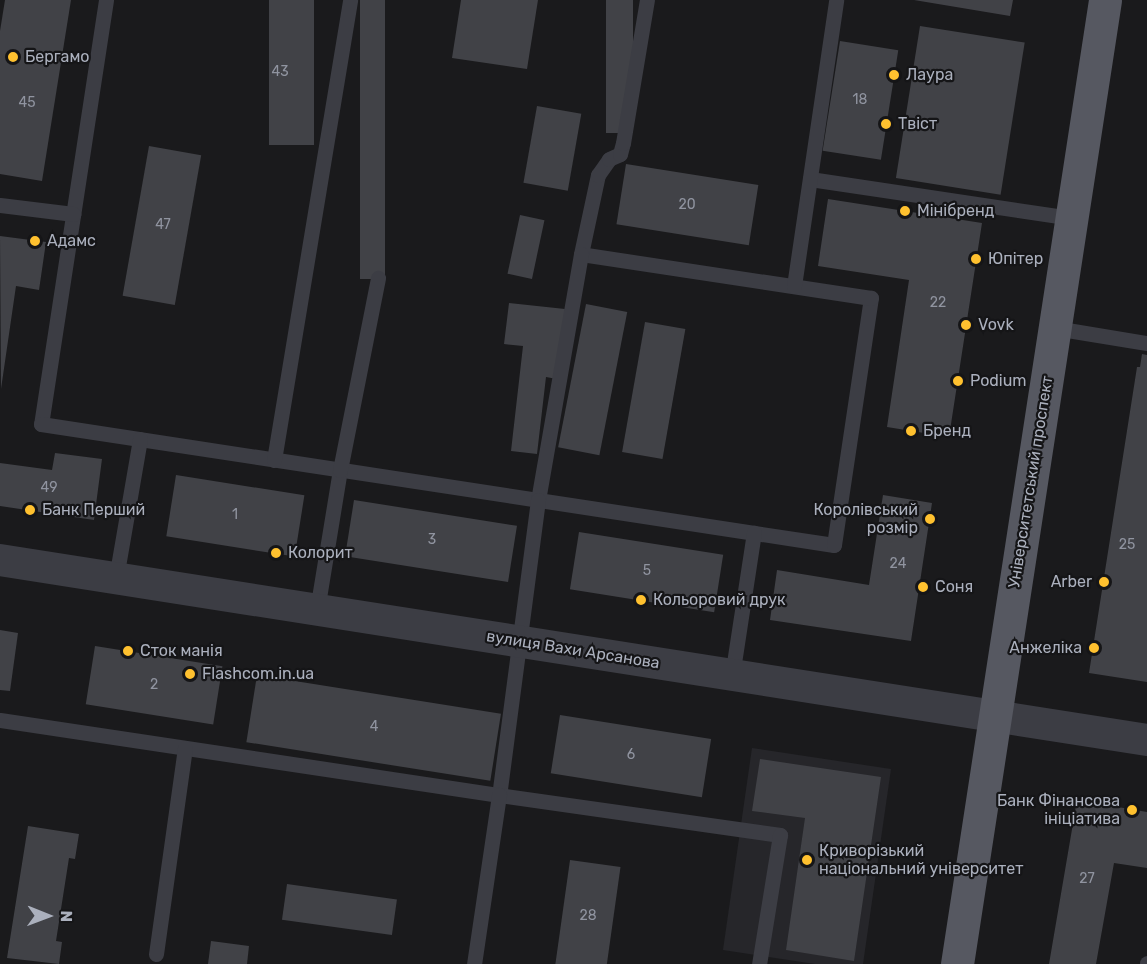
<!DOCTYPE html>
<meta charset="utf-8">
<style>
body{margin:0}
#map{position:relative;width:1147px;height:964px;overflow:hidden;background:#1a1a1c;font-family:Rubik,sans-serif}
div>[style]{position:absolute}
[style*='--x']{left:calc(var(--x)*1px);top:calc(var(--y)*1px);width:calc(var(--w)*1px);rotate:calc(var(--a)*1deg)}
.built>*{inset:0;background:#26262a}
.building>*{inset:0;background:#414247;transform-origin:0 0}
.service>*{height:15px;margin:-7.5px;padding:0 7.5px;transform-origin:7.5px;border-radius:7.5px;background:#3c3d44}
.minor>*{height:32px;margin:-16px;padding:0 16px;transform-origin:16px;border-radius:16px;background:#3c3d44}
.primary>*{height:33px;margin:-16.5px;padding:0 16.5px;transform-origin:16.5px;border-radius:16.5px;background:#565861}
.dots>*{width:16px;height:16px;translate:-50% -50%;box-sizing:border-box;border:3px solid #151517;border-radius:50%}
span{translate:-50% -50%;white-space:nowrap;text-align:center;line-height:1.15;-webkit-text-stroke:4.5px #151517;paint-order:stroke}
.number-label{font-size:14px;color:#9094a0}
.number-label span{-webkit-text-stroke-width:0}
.poi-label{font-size:16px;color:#abb0bd}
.left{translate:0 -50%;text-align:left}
.right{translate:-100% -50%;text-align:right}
.street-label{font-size:16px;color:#abb0bd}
.north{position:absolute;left:18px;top:886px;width:60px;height:60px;-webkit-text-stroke:4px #151517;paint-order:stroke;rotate:91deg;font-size:16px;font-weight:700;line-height:24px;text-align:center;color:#abb0bd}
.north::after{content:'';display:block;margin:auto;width:21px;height:27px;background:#abb0bd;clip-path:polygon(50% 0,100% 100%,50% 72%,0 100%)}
</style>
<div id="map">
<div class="built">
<div style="clip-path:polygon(752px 748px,891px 769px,863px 964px,815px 964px,723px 950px)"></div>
</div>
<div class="building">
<div style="clip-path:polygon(5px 0,71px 0,42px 181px,0 174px,0 31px)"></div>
<div style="left:269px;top:0;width:45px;height:145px"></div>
<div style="left:360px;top:0;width:25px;height:279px"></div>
<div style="clip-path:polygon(461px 0,538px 0,527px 69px,452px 58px)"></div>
<div style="left:606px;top:0;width:27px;height:133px"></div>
<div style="clip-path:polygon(914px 0,1013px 0,1010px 16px)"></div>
<div style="left:920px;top:26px;width:106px;height:154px;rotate:9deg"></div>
<div style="left:840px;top:41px;width:59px;height:111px;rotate:9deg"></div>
<div style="left:537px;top:106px;width:45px;height:78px;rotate:10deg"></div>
<div style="left:149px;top:146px;width:53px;height:152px;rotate:10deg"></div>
<div style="left:626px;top:164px;width:134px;height:61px;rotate:9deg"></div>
<div style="clip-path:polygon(828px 199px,982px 223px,949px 437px,887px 427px,909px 280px,818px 266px)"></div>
<div style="left:520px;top:215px;width:25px;height:60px;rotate:12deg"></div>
<div style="clip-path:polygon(0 236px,46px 242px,39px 290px,16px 286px,1px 389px)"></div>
<div style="clip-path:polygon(509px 303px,565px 309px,557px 379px,546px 377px,537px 454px,511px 451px,523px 346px,504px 344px)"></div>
<div style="left:586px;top:304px;width:42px;height:146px;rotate:11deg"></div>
<div style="left:645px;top:322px;width:41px;height:132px;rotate:10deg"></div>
<div style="clip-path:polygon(1142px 354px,1147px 355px,1147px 682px,1089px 673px,1137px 367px,1140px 367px)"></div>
<div style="clip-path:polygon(55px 453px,102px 459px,94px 520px,0 506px,0 463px,52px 470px)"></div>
<div style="left:176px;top:475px;width:130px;height:62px;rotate:9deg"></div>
<div style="clip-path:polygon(883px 495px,932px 503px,911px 641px,770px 620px,777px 570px,869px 585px)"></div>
<div style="left:354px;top:500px;width:165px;height:57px;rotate:9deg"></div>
<div style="left:579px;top:532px;width:146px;height:58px;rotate:9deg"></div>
<div style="clip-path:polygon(0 630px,18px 633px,10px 691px,0 690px)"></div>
<div style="left:95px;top:646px;width:129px;height:59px;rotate:9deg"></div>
<div style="left:257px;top:675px;width:247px;height:68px;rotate:9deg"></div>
<div style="left:560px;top:715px;width:153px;height:59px;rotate:9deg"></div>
<div style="clip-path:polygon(760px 759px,881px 777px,854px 961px,786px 950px,805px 818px,752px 811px)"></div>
<div style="clip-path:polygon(1077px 800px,1147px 812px,1147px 868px,1114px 863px,1096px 964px,1049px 964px)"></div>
<div style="clip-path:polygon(28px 826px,79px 834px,75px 859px,69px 858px,56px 941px,62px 942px,59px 964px,7px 958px)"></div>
<div style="left:570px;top:860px;width:51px;height:105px;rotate:8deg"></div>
<div style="left:287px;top:884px;width:111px;height:36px;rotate:8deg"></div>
<div style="clip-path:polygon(211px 941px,249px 946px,247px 964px,208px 964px)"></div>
</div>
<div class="service">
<div style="--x:106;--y:0;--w:429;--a:98.7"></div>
<div style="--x:41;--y:424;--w:802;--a:8.68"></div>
<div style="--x:834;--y:545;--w:250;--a:-81.5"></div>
<div style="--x:871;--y:298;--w:293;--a:-171.4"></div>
<div style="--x:581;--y:254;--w:81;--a:-77.9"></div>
<div style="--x:598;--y:175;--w:19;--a:-55"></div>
<div style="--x:609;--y:159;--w:12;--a:-24"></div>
<div style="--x:620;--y:154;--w:11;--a:-75"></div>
<div style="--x:623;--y:143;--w:145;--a:-80.5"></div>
<div style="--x:810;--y:179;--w:265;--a:8.5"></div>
<div style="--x:0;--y:205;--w:74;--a:7"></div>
<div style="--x:581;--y:254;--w:250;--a:99.9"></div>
<div style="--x:538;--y:500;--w:298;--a:97.5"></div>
<div style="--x:499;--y:795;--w:284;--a:8.1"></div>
<div style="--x:780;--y:835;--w:131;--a:99.2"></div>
<div style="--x:794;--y:286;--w:289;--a:-81.6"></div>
<div style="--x:1055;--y:328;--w:93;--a:9.3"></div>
<div style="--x:274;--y:460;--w:466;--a:-80.6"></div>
<div style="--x:116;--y:578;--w:141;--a:-80.2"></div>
<div style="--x:317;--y:610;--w:142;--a:-80.7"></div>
<div style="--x:340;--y:470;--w:196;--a:-78.8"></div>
<div style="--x:732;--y:676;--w:145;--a:-81.3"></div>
<div style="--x:0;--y:720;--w:505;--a:8.55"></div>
<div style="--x:499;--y:795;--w:171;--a:98.4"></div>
<div style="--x:156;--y:954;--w:208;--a:-82"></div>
<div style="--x:1147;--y:964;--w:1;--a:-90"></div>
</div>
<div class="minor">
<div style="--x:0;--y:560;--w:1161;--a:8.92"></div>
</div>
<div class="primary">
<div style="--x:957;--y:964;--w:975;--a:-81.27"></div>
</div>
<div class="dots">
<div style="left:13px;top:57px;background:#ffc12f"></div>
<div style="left:894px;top:75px;background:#ffc12f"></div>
<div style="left:886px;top:124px;background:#ffc12f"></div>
<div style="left:905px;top:211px;background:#ffc12f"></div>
<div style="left:35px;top:241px;background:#ffc12f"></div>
<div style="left:976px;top:259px;background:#ffc12f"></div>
<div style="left:966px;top:325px;background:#ffc12f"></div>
<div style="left:958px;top:381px;background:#ffc12f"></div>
<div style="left:911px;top:431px;background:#ffc12f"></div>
<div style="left:30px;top:510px;background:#ffc12f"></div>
<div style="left:930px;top:519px;background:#ffc12f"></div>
<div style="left:276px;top:553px;background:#ffc12f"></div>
<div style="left:1104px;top:582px;background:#ffc12f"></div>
<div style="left:923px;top:587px;background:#ffc12f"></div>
<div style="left:641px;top:600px;background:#ffc12f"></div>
<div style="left:1094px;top:648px;background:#ffc12f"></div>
<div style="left:128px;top:651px;background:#ffc12f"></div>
<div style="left:190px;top:674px;background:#ffc12f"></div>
<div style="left:1132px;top:810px;background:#ffc12f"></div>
<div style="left:807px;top:860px;background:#ffc12f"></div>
</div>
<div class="number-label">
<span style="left:280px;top:72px">43</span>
<span style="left:860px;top:100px">18</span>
<span style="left:27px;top:103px">45</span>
<span style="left:687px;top:205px">20</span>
<span style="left:163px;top:225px">47</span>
<span style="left:938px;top:303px">22</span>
<span style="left:49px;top:488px">49</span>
<span style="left:235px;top:515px">1</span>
<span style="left:432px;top:540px">3</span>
<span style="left:1127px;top:545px">25</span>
<span style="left:898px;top:564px">24</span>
<span style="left:647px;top:571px">5</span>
<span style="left:154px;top:685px">2</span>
<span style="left:374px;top:727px">4</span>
<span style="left:631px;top:755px">6</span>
<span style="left:1087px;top:879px">27</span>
<span style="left:588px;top:916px">28</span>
</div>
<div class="poi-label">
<span class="left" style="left:25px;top:57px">Бергамо</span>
<span class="left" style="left:906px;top:75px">Лаура</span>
<span class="left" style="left:898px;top:124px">Твіст</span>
<span class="left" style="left:917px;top:211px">Мінібренд</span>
<span class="left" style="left:47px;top:241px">Адамс</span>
<span class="left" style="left:988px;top:259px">Юпітер</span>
<span class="left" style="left:978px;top:325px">Vovk</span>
<span class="left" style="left:970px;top:381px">Podium</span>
<span class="left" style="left:923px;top:431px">Бренд</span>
<span class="left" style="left:42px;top:510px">Банк Перший</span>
<span class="right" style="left:918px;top:519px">Королівський<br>розмір</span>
<span class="left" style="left:288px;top:553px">Колорит</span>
<span class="right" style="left:1092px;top:582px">Arber</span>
<span class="left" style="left:935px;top:587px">Соня</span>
<span class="left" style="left:653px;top:600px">Кольоровий друк</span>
<span class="right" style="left:1082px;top:648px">Анжеліка</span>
<span class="left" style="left:140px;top:651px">Сток манія</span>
<span class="left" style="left:202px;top:674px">Flashcom.in.ua</span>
<span class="right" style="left:1120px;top:810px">Банк Фінансова<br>ініціатива</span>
<span class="left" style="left:819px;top:860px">Криворізький<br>національний університет</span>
</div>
<div class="street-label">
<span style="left:1031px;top:482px;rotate:-81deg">Університетський проспект</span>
<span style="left:573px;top:650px;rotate:9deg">вулиця Вахи Арсанова</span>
</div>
<div class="north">N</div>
</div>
